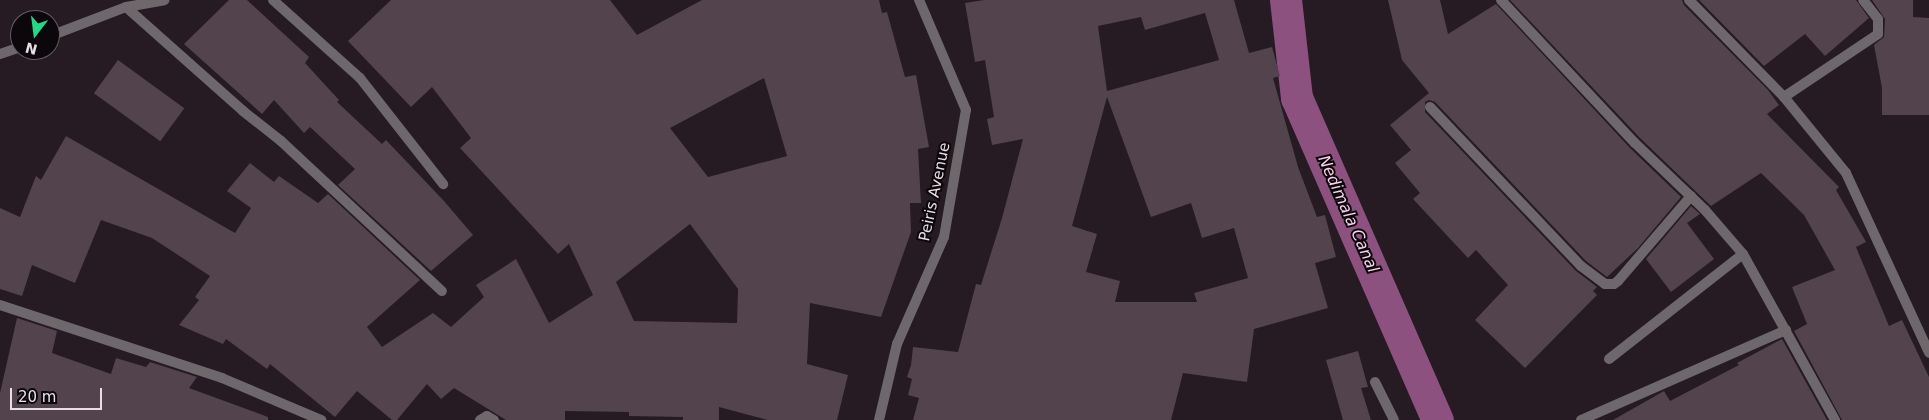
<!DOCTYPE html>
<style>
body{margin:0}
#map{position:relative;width:1929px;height:420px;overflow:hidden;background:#261a23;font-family:"DejaVu Sans",sans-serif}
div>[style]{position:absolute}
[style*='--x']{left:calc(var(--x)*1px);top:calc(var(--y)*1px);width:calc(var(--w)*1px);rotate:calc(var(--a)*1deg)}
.canal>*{height:32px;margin:-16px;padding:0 16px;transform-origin:16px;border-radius:16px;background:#8d517f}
.building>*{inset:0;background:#52434d;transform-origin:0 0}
.minor>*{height:10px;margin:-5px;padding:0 5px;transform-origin:5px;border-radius:5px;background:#6e676c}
.tertiary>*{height:10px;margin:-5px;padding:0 5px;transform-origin:5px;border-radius:5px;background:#6e676c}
span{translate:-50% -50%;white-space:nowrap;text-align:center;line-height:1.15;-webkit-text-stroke:4px #0c070a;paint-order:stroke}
.street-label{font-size:15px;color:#e8dfe5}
.water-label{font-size:16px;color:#f7d3ec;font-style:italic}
.north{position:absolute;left:10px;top:10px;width:50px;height:50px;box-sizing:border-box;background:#0c070a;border:1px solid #645d62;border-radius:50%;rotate:195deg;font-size:14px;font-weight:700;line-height:20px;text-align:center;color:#e8dfe5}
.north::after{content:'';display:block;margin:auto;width:18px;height:22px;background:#24d886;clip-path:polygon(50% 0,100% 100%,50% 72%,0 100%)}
.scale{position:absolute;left:10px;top:388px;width:92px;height:22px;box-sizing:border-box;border:2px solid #e8dfe5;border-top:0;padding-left:6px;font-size:15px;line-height:18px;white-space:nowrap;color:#e8dfe5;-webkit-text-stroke:4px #0c070a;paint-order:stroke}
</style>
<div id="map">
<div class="canal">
<div style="--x:1286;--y:0;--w:99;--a:83.6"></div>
<div style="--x:1297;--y:98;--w:352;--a:66.4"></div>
</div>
<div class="building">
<div style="clip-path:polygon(229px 0,247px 0,309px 57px,305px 63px,339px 100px,337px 102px,382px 144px,386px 140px,444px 201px,473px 235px,431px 271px,338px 185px,355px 169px,310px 127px,304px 133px,274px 100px,262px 114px,184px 44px)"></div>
<div style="clip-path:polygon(evenodd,391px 0,610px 0,637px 35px,702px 0,879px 0,882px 13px,887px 12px,905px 77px,916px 75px,929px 147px,918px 149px,921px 203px,910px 203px,911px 232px,881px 317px,810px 303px,807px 364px,848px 375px,837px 420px,768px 420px,719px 407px,719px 420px,683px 420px,683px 417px,629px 416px,629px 412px,565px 411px,565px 420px,506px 420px,454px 388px,441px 399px,427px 384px,397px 420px,392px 420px,357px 391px,335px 417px,270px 364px,267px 369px,226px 339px,223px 344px,179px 325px,199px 300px,195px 297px,210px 276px,152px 238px,101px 220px,75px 283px,32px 265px,22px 296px,0 289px,0 208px,20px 217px,36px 176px,41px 180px,66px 136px,235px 233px,251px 208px,227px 191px,250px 163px,274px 182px,279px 176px,318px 203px,328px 194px,420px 280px,367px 327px,382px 347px,433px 313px,451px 327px,484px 297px,476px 285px,516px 259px,549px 323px,593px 295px,569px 244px,558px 254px,460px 148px,471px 138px,432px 87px,411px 107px,348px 41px,391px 0,764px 78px,787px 156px,708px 177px,670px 128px,764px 78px,391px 0,690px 224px,738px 289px,737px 323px,634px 321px,616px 282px,690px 224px)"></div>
<div style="clip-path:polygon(evenodd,984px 0,1234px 0,1249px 53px,1272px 47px,1280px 76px,1273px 78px,1298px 167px,1317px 217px,1325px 215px,1336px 257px,1315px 263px,1328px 308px,1254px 329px,1247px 382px,1183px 373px,1171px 420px,913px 420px,919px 398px,908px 395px,912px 379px,907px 377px,911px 365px,913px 347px,958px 352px,976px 284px,981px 285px,1002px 218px,1023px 139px,992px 145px,987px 119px,994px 117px,985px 60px,975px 62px,965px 3px,984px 0,1205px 13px,1219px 60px,1107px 91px,1098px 26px,1141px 17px,1145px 30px,1205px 13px,984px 0,1107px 97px,1151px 217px,1191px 203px,1202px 238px,1234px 228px,1248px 278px,1194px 293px,1197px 302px,1115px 302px,1120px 281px,1086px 272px,1097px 234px,1072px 226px,1107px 97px)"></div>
<div style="clip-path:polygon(1388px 0,1440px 0,1448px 34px,1496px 4px,1630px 148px,1681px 197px,1638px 248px,1607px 277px,1586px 261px,1435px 102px,1429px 100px,1425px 102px,1425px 112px,1576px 271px,1597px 287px,1593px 291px,1597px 295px,1525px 368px,1475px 320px,1508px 285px,1476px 250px,1468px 258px,1413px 199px,1420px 193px,1395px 163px,1411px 150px,1390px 125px,1429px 93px,1402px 60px)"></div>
<div style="clip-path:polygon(1510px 0,1682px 0,1684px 5px,1768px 90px,1779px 105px,1767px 114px,1839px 187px,1836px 190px,1866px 242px,1856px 247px,1889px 326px,1902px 320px,1929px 377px,1929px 420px,1842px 420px,1794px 331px,1807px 324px,1792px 287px,1835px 270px,1804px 215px,1761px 173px,1711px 206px,1640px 138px)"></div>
<div style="clip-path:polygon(1699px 0,1856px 0,1869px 18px,1825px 56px,1805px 34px,1764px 66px)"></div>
<div style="clip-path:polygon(1872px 0,1913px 0,1913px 17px,1929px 18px,1929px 115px,1882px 115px,1882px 88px,1874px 45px,1884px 37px,1885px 19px)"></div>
<div style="left:118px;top:60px;width:82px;height:41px;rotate:36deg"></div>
<div style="clip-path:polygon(1691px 206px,1700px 214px,1687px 223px,1714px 259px,1671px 292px,1646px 259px)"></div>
<div style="clip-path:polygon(17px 318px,57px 331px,52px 353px,111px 374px,116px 358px,146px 367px,150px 362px,197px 377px,189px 388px,268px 417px,268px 420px,0 420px,0 393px)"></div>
<div style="clip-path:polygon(1782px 339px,1827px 420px,1613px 420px,1664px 391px,1670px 401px,1739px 365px,1737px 363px)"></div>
<div style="clip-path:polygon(1358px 351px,1368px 387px,1361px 388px,1371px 420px,1343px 420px,1326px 360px)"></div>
</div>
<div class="minor">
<div style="--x:273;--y:0;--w:117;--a:41.9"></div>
<div style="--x:360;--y:78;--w:135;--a:51.9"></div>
<div style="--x:1501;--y:0;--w:196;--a:46.9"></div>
<div style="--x:1635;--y:143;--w:97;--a:43.7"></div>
<div style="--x:1705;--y:210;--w:58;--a:49.2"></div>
<div style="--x:1743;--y:254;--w:190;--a:61"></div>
<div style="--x:1689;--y:0;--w:136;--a:45.6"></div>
<div style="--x:1784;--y:97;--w:98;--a:50.8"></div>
<div style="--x:1846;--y:173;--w:198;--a:65.2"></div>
<div style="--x:126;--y:7;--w:157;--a:41.6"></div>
<div style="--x:243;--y:111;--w:48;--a:38.3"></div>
<div style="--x:281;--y:141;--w:220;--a:43"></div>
<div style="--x:1784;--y:97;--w:113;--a:-33.8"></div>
<div style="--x:1878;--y:34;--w:15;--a:-90"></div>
<div style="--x:1878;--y:19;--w:24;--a:-128"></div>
<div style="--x:1430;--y:107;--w:219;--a:46.5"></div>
<div style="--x:1581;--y:266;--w:30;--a:37"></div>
<div style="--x:1605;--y:284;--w:9;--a:0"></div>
<div style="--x:1614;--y:284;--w:5;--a:-37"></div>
<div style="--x:1618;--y:281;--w:112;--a:-49.3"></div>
<div style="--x:0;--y:305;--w:234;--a:18.2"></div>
<div style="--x:222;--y:378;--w:108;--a:23"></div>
<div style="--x:1609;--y:359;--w:170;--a:-38.1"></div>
<div style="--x:1375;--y:382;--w:42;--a:63.4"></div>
<div style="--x:480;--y:420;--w:8;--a:-30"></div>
<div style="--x:487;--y:416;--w:8;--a:30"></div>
<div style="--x:1581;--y:420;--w:224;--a:-23.7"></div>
</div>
<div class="tertiary">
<div style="--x:50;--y:36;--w:81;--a:-20.9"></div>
<div style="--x:126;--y:7;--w:39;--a:-10"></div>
<div style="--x:0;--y:54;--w:21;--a:-19"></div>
<div style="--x:879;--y:420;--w:78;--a:-76.7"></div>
<div style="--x:897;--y:344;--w:117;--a:-66.3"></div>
<div style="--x:944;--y:237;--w:129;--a:-80.2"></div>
<div style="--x:966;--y:110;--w:120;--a:-113.1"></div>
</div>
<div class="street-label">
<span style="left:935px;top:192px;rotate:-78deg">Peiris Avenue</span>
</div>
<div class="water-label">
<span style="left:1348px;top:214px;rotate:66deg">Nedimala Canal</span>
</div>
<div class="north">N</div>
<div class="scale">20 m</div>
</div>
